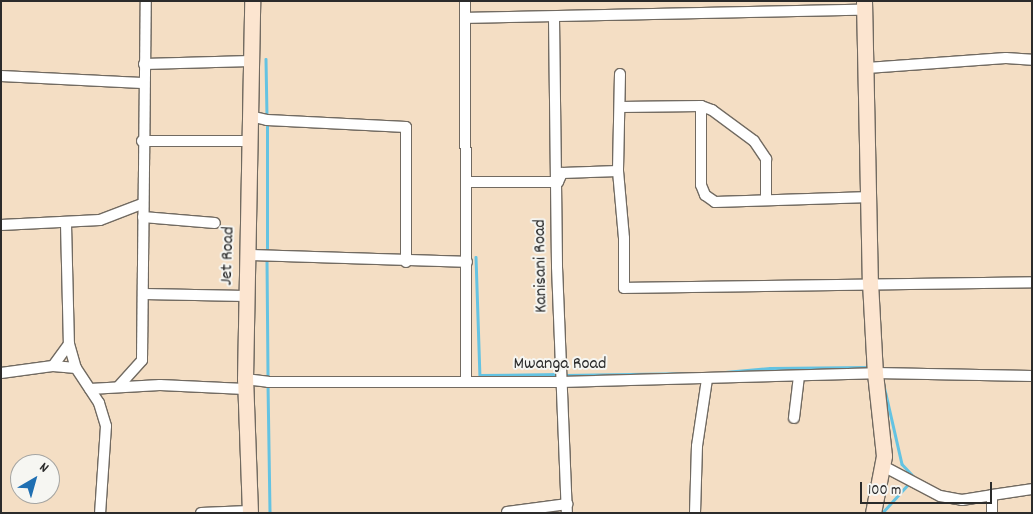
<!DOCTYPE html>
<style>
body{margin:0}
#map{position:relative;width:1033px;height:514px;overflow:hidden;background:#f4dec4;font-family:Dekko,sans-serif}
div>[style]{position:absolute}
[style*='--x']{left:calc(var(--x)*1px);top:calc(var(--y)*1px);width:calc(var(--w)*1px);rotate:calc(var(--a)*1deg)}
.stream>*{height:2.5px;margin:-1.25px;padding:0 1.25px;transform-origin:1.25px;border-radius:1.25px;background:#64c3e2}
.roads{filter:drop-shadow(1px 0 #716a61) drop-shadow(-1px 0 #716a61) drop-shadow(0 1px #716a61) drop-shadow(0 -1px #716a61)}
.street>*{height:10px;margin:-5px;padding:0 5px;transform-origin:5px;border-radius:5px;background:#fff}
.secondary>*{height:15px;margin:-7.5px;padding:0 7.5px;transform-origin:7.5px;border-radius:7.5px;background:#fce5d0}
span{translate:-50% -50%;white-space:nowrap;text-align:center;line-height:1.15;-webkit-text-stroke:4px #f6f6f2;paint-order:stroke}
.street-label{font-size:18px;color:#2b2b2b}
.frame{position:absolute;inset:0;border:2px solid #2b2b2b;pointer-events:none}
.north{position:absolute;left:10px;top:454px;width:50px;height:50px;box-sizing:border-box;background:#f6f6f2;border:1px solid #a5a5a2;border-radius:50%;rotate:38deg;font-size:14px;font-weight:700;line-height:20px;text-align:center;color:#2b2b2b}
.north::after{content:'';display:block;margin:auto;width:18px;height:22px;background:#1f6fb2;clip-path:polygon(50% 0,100% 100%,50% 72%,0 100%)}
.scale{position:absolute;left:860px;top:482px;width:132px;height:22px;box-sizing:border-box;border:2px solid #2b2b2b;border-top:0;padding-left:6px;font-size:15px;line-height:18px;white-space:nowrap;color:#2b2b2b;-webkit-text-stroke:4px #f6f6f2;paint-order:stroke}
</style>
<div id="map">
<div class="stream">
<div style="--x:266;--y:59;--w:57;--a:89"></div>
<div style="--x:267;--y:254;--w:132;--a:-90"></div>
<div style="--x:476;--y:257;--w:118;--a:88.1"></div>
<div style="--x:480;--y:375;--w:80;--a:-0.7"></div>
<div style="--x:267;--y:259;--w:120;--a:89.5"></div>
<div style="--x:725;--y:372;--w:45;--a:-5.1"></div>
<div style="--x:770;--y:368;--w:99;--a:-0.6"></div>
<div style="--x:565;--y:375;--w:130;--a:-0.9"></div>
<div style="--x:883;--y:381;--w:85;--a:77.1"></div>
<div style="--x:902;--y:464;--w:16;--a:47"></div>
<div style="--x:268;--y:384;--w:129;--a:89.1"></div>
<div style="--x:882;--y:513;--w:42;--a:-47.9"></div>
</div>
<div class="roads">
<div class="street">
<div style="--x:465;--y:1;--w:379;--a:89.8"></div>
<div style="--x:466;--y:18;--w:398;--a:-1.2"></div>
<div style="--x:554;--y:18;--w:249;--a:89.3"></div>
<div style="--x:557;--y:267;--w:246;--a:87.7"></div>
<div style="--x:144;--y:64;--w:107;--a:-1.6"></div>
<div style="--x:867;--y:68;--w:139;--a:-4.1"></div>
<div style="--x:1006;--y:58;--w:26;--a:4"></div>
<div style="--x:620;--y:74;--w:97;--a:91.2"></div>
<div style="--x:618;--y:171;--w:67;--a:84.9"></div>
<div style="--x:624;--y:238;--w:50;--a:90"></div>
<div style="--x:624;--y:288;--w:408;--a:-0.8"></div>
<div style="--x:1;--y:76;--w:141;--a:2.8"></div>
<div style="--x:701;--y:106;--w:79;--a:90"></div>
<div style="--x:701;--y:185;--w:11;--a:68"></div>
<div style="--x:705;--y:195;--w:12;--a:35"></div>
<div style="--x:715;--y:202;--w:156;--a:-1.8"></div>
<div style="--x:620;--y:107;--w:81;--a:-0.7"></div>
<div style="--x:701;--y:106;--w:12;--a:20"></div>
<div style="--x:712;--y:110;--w:52;--a:36.4"></div>
<div style="--x:754;--y:141;--w:22;--a:56"></div>
<div style="--x:766;--y:159;--w:41;--a:90"></div>
<div style="--x:250;--y:116;--w:17;--a:13"></div>
<div style="--x:267;--y:120;--w:139;--a:2.9"></div>
<div style="--x:406;--y:127;--w:135;--a:90"></div>
<div style="--x:142;--y:141;--w:108;--a:0"></div>
<div style="--x:467;--y:182;--w:91;--a:0"></div>
<div style="--x:558;--y:182;--w:10;--a:-66"></div>
<div style="--x:562;--y:173;--w:56;--a:-2"></div>
<div style="--x:143;--y:217;--w:72;--a:4.8"></div>
<div style="--x:66;--y:224;--w:120;--a:88.6"></div>
<div style="--x:69;--y:344;--w:25;--a:74"></div>
<div style="--x:76;--y:368;--w:42;--a:56.7"></div>
<div style="--x:99;--y:403;--w:24;--a:73"></div>
<div style="--x:106;--y:426;--w:87;--a:93.9"></div>
<div style="--x:1;--y:225;--w:99;--a:-2.9"></div>
<div style="--x:100;--y:220;--w:45;--a:-20.9"></div>
<div style="--x:248;--y:255;--w:219;--a:1.8"></div>
<div style="--x:144;--y:294;--w:102;--a:1.1"></div>
<div style="--x:53;--y:366;--w:23;--a:5"></div>
<div style="--x:1;--y:373;--w:52;--a:-7.7"></div>
<div style="--x:53;--y:366;--w:27;--a:-54"></div>
<div style="--x:245;--y:379;--w:23;--a:7"></div>
<div style="--x:268;--y:382;--w:293;--a:0"></div>
<div style="--x:561;--y:382;--w:314;--a:-1.6"></div>
<div style="--x:875;--y:373;--w:157;--a:1.1"></div>
<div style="--x:118;--y:387;--w:36;--a:-48"></div>
<div style="--x:142;--y:360;--w:359;--a:-89.4"></div>
<div style="--x:90;--y:389;--w:70;--a:-3.3"></div>
<div style="--x:160;--y:385;--w:85;--a:2.7"></div>
<div style="--x:794;--y:418;--w:42;--a:-83.2"></div>
<div style="--x:883;--y:466;--w:64;--a:27.8"></div>
<div style="--x:940;--y:496;--w:22;--a:10"></div>
<div style="--x:962;--y:500;--w:30;--a:-9"></div>
<div style="--x:992;--y:495;--w:18;--a:90"></div>
<div style="--x:992;--y:495;--w:40;--a:-8.5"></div>
<div style="--x:507;--y:512;--w:61;--a:-7.6"></div>
<div style="--x:201;--y:513;--w:48;--a:-2.4"></div>
<div style="--x:695;--y:513;--w:67;--a:-88.3"></div>
<div style="--x:697;--y:446;--w:68;--a:-81.5"></div>
</div>
<div class="secondary">
<div style="--x:864;--y:1;--w:281;--a:88.8"></div>
<div style="--x:870;--y:282;--w:91;--a:86.9"></div>
<div style="--x:875;--y:373;--w:83;--a:83.8"></div>
<div style="--x:884;--y:456;--w:58;--a:100.9"></div>
<div style="--x:250;--y:513;--w:134;--a:-92.1"></div>
<div style="--x:245;--y:379;--w:378;--a:-88.9"></div>
</div>
</div>
<div class="street-label">
<span style="left:229px;top:256px;rotate:-88deg">Jet Road</span>
<span style="left:542px;top:266px;rotate:-91deg">Kanisani Road</span>
<span style="left:560px;top:365px">Mwanga Road</span>
</div>
<div class="frame"></div>
<div class="north">N</div>
<div class="scale">100 m</div>
</div>
